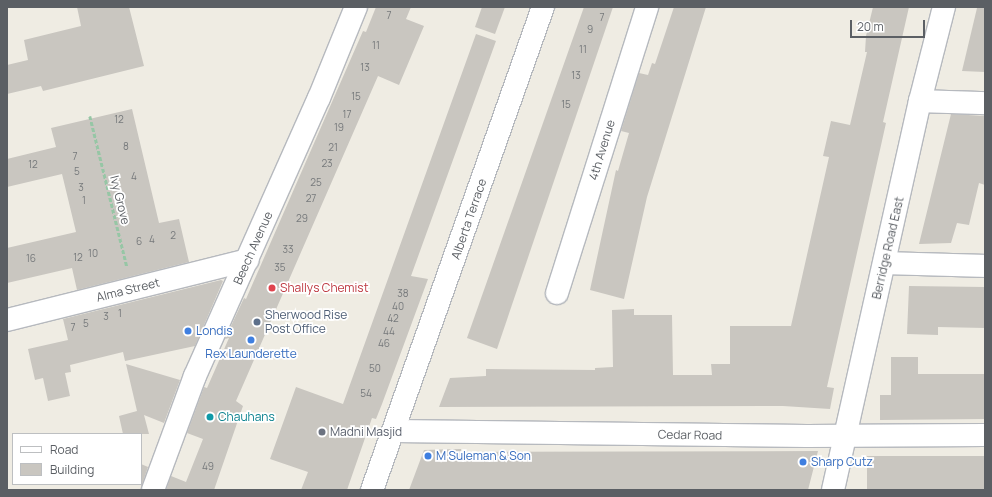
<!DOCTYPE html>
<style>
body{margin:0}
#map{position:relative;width:992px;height:497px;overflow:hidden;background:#efece3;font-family:Manrope,sans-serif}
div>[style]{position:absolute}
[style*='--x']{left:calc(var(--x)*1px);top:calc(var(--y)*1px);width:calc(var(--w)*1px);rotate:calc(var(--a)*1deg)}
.building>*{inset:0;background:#c9c6c0;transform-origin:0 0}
.path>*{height:2.5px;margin-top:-1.25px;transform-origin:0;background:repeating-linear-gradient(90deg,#96c6a5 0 4px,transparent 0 6px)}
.roads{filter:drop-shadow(1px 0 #b6b9be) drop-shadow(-1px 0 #b6b9be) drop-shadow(0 1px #b6b9be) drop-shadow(0 -1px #b6b9be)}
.street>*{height:22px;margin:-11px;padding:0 11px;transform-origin:11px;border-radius:11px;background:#fff}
.dots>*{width:11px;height:11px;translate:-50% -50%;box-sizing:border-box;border:2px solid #fff;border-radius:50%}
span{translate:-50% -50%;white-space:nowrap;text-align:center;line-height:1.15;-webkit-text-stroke:3.5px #fff;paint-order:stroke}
.number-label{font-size:10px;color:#76797b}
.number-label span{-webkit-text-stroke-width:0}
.street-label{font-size:12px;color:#5b5f64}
.health-label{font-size:12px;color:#be3a42}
.left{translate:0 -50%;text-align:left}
.service-label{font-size:12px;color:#4e5e75}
.shop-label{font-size:12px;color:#366cbe}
.culture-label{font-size:12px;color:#0d838f}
.worship-label{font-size:12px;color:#5b616d}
.frame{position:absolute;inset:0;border:8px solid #5b5f64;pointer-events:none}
.legend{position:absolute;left:12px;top:433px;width:130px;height:52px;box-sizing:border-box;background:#fff;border:1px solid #bdbfc1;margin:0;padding:5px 7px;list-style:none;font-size:12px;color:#5b5f64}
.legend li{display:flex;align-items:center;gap:8px;height:20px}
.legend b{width:20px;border:1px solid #bdbfc1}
.scale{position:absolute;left:850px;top:20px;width:75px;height:18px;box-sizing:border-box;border:2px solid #5b5f64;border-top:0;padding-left:5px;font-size:12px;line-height:14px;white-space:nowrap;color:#5b5f64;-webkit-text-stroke:3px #fff;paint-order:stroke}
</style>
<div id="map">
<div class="building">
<div style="clip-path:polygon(77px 7px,129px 7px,144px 66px,43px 91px,41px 86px,7px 94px,7px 65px,28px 60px,24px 40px,81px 26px)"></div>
<div style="clip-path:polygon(376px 7px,411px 7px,406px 19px,424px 26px,399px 85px,378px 76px,236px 401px,243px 406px,214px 490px,166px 490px,171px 476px,186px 482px,203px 439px,187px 433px,204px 387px,207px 388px,229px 338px,225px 339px,244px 298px,246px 299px,363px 31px,366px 32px)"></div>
<div style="clip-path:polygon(482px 7px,505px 7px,495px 34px,475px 27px)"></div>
<div style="clip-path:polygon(584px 7px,613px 7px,497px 349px,467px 338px)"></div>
<div style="clip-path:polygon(674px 7px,706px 7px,647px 197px,624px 299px,590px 290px,616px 170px,618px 171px,629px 133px,621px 131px,639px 73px,648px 75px,652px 63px,655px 64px)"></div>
<div style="clip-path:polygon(873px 7px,909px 7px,883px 122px,886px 123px,827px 387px,834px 388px,830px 409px,783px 406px,439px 407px,450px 378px,486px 376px,486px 369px,595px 370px,595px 368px,613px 367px,612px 310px,634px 309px,634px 315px,672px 315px,673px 375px,712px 375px,711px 364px,730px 364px,730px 326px,791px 326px,829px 157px,823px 156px,831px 121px,850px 125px,867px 52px,865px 52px,866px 36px)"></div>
<div style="clip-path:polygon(977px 8px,985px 8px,985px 72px,962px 71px)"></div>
<div style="clip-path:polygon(476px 34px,496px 41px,411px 276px,428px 279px,382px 404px,376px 419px,372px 418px,347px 490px,301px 490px,308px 472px,270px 459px,296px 387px,343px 404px)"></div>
<div style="clip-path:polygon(132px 109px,159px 223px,179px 219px,189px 262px,77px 290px,72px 268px,7px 283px,7px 248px,76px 232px,62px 174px,7px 187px,7px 159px,56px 147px,51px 128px)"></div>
<div style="clip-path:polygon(951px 114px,985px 116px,985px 185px,979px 183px,969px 225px,957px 223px,951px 243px,919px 244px)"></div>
<div style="clip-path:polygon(221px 280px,223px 281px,195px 346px,125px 361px,123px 352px,70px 365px,71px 372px,65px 373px,70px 396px,48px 401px,43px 378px,35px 380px,28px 349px,68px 340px,63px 319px)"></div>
<div style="clip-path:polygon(909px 286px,985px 287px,985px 328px,938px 327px,938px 335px,907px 334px)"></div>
<div style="clip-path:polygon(891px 357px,918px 357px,918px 374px,984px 374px,985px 419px,880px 420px,880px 395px,891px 395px)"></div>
<div style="clip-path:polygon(126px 364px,180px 380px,164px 423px,144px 415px,149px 434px,123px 434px,119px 416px,137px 411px)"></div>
<div style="clip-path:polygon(461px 449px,461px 452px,818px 451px,808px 490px,409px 490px,424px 450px)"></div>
<div style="left:867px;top:456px;width:118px;height:35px"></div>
<div style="clip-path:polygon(141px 464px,148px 467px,141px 488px)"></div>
</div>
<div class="path">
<div style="--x:90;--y:116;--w:155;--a:76.2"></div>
</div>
<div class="roads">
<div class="street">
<div style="--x:920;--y:101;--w:65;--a:1.8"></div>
<div style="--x:885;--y:263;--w:100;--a:1.7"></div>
<div style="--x:557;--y:293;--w:300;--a:-72.5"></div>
<div style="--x:7;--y:320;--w:248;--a:-14"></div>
<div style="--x:395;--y:431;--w:412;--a:0.7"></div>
<div style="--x:807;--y:436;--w:178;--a:-0.3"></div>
<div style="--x:153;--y:490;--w:121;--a:-69.8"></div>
<div style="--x:195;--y:376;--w:304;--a:-66"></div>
<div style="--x:319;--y:98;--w:98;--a:-67.9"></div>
<div style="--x:372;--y:490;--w:512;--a:-70.5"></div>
<div style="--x:833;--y:490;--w:399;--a:-77.4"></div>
<div style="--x:920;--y:101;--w:97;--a:-75.7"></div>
</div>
</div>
<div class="dots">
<div style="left:272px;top:288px;background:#e0444e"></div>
<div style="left:257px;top:322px;background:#5c6f8a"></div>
<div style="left:188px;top:331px;background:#3f7fe0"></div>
<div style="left:251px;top:340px;background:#3f7fe0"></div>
<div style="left:210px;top:417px;background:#0f9aa8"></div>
<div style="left:322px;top:432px;background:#6b7280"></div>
<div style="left:428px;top:456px;background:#3f7fe0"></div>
<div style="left:803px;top:462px;background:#3f7fe0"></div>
</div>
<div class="number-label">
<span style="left:389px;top:16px">7</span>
<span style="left:602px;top:18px">7</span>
<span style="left:590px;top:30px">9</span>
<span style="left:376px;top:46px">11</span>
<span style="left:583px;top:50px">11</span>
<span style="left:365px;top:68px">13</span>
<span style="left:576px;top:76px">13</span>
<span style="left:356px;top:97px">15</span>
<span style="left:566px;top:105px">15</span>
<span style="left:347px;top:115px">17</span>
<span style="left:119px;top:120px">12</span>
<span style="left:339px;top:128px">19</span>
<span style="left:126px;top:147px">8</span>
<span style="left:333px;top:148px">21</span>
<span style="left:75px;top:157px">7</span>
<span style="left:327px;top:164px">23</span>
<span style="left:33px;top:165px">12</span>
<span style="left:77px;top:172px">5</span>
<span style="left:134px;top:177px">4</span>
<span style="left:316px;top:183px">25</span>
<span style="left:81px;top:188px">3</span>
<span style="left:311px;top:199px">27</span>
<span style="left:84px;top:201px">1</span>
<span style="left:302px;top:219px">29</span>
<span style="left:173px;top:236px">2</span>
<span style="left:152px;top:240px">4</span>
<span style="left:139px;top:242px">6</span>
<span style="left:288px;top:250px">33</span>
<span style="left:93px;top:254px">10</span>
<span style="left:78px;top:258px">12</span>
<span style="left:31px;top:259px">16</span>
<span style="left:280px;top:268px">35</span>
<span style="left:403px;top:294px">38</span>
<span style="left:398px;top:307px">40</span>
<span style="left:120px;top:314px">1</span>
<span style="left:106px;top:317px">3</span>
<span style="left:393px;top:319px">42</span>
<span style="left:86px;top:324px">5</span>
<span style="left:73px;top:328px">7</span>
<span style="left:389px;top:332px">44</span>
<span style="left:384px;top:344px">46</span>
<span style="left:375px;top:369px">50</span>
<span style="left:366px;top:394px">54</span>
<span style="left:208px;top:467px">49</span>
</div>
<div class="street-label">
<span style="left:602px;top:150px;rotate:-73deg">4th Avenue</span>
<span style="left:120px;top:200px;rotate:76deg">Ivy Grove</span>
<span style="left:469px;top:219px;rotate:-71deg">Alberta Terrace</span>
<span style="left:253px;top:248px;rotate:-66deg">Beech Avenue</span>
<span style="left:888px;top:248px;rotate:-77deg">Berridge Road East</span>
<span style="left:128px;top:290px;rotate:-14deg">Alma Street</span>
<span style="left:690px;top:435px;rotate:1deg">Cedar Road</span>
</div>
<div class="health-label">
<span class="left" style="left:280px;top:288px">Shallys Chemist</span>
</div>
<div class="service-label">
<span class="left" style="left:265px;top:322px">Sherwood Rise<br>Post Office</span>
</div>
<div class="shop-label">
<span class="left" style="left:196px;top:331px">Londis</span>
<span style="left:251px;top:354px">Rex Launderette</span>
<span class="left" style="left:436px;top:456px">M Suleman &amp; Son</span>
<span class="left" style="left:811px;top:462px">Sharp Cutz</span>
</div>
<div class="culture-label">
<span class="left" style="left:218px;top:417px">Chauhans</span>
</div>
<div class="worship-label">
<span class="left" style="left:330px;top:432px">Madni Masjid</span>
</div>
<div class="frame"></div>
<ul class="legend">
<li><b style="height:5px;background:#fff"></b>Road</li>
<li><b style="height:11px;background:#c9c6c0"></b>Building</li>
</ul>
<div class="scale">20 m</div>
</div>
